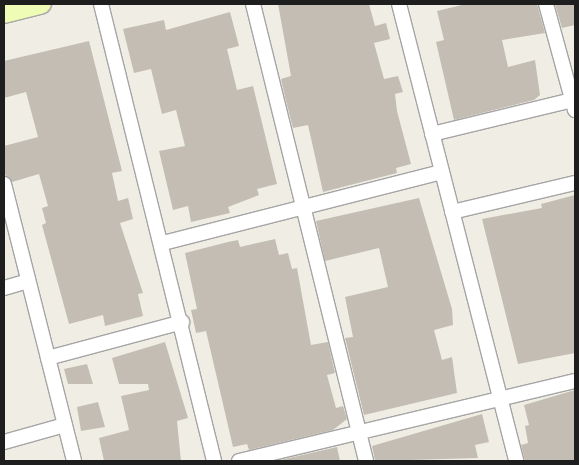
<!DOCTYPE html>
<style>
body{margin:0}
#map{position:relative;width:579px;height:465px;overflow:hidden;background:#f0eee4;font-family:"Fira Sans Condensed",sans-serif}
div>[style]{position:absolute}
[style*='--x']{left:calc(var(--x)*1px);top:calc(var(--y)*1px);width:calc(var(--w)*1px);rotate:calc(var(--a)*1deg)}
.building>*{inset:0;background:#c4bdb3}
.roads{filter:drop-shadow(1px 0 #a5a5a5) drop-shadow(-1px 0 #a5a5a5) drop-shadow(0 1px #a5a5a5) drop-shadow(0 -1px #a5a5a5)}
.street>*{height:14px;margin:-7px;padding:0 7px;transform-origin:7px;border-radius:7px;background:#fff}
.secondary>*{height:20px;margin:-10px;padding:0 10px;transform-origin:10px;border-radius:10px;background:#effcb5}
span{translate:-50% -50%;white-space:nowrap;text-align:center;line-height:1.15;-webkit-text-stroke:4px #fff;paint-order:stroke}
.frame{position:absolute;inset:0;border:5px solid #1e1e1e;pointer-events:none}
</style>
<div id="map">
<div class="building">
<div style="clip-path:polygon(278px 4px,369px 4px,375px 26px,386px 23px,390px 39px,374px 43px,384px 79px,398px 76px,403px 92px,395px 94px,397px 111px,411px 164px,396px 168px,397px 173px,323px 192px,308px 125px,293px 128px,285px 97px,281px 79px,291px 76px)"></div>
<div style="clip-path:polygon(466px 4px,537px 4px,545px 33px,502px 40px,508px 67px,535px 60px,540px 95px,534px 100px,454px 120px,436px 42px,444px 40px,437px 11px)"></div>
<div style="clip-path:polygon(555px 4px,575px 4px,575px 25px,562px 28px)"></div>
<div style="clip-path:polygon(230px 12px,239px 46px,227px 49px,237px 90px,253px 86px,277px 184px,257px 189px,259px 195px,228px 207px,230px 213px,191px 222px,188px 206px,173px 210px,159px 151px,185px 146px,176px 110px,162px 114px,151px 69px,134px 73px,123px 29px,164px 20px,166px 30px)"></div>
<div style="clip-path:polygon(89px 41px,122px 171px,112px 173px,118px 201px,128px 198px,133px 219px,120px 223px,143px 293px,138px 294px,143px 316px,105px 326px,103px 315px,69px 324px,42px 225px,46px 223px,42px 208px,48px 206px,39px 174px,12px 182px,4px 174px,4px 146px,38px 137px,26px 92px,4px 98px,4px 61px)"></div>
<div style="clip-path:polygon(575px 195px,575px 353px,518px 364px,482px 219px,542px 208px,541px 204px)"></div>
<div style="clip-path:polygon(419px 198px,452px 309px,453px 325px,434px 330px,442px 360px,452px 357px,457px 393px,364px 415px,345px 338px,353px 337px,345px 297px,388px 287px,379px 248px,325px 261px,316px 221px)"></div>
<div style="clip-path:polygon(275px 239px,279px 255px,288px 253px,292px 269px,297px 268px,311px 345px,328px 342px,335px 373px,327px 375px,336px 408px,343px 406px,347px 419px,333px 430px,249px 450px,247px 444px,233px 447px,206px 331px,196px 333px,191px 310px,197px 309px,185px 253px,228px 242px,238px 240px,240px 247px)"></div>
<div style="clip-path:polygon(165px 342px,188px 418px,177px 421px,181px 461px,104px 461px,99px 438px,129px 430px,121px 396px,149px 390px,148px 384px,119px 384px,112px 358px)"></div>
<div style="clip-path:polygon(87px 364px,93px 384px,68px 384px,64px 369px)"></div>
<div style="clip-path:polygon(575px 390px,575px 461px,525px 461px,521px 445px,528px 443px,525px 426px,529px 425px,524px 405px)"></div>
<div style="clip-path:polygon(98px 402px,105px 427px,81px 431px,77px 407px)"></div>
<div style="clip-path:polygon(482px 414px,489px 442px,475px 445px,478px 458px,375px 461px,372px 446px)"></div>
<div style="clip-path:polygon(337px 447px,340px 461px,276px 461px)"></div>
</div>
<div class="roads">
<div class="street">
<div style="--x:101;--y:4;--w:471;--a:76.1"></div>
<div style="--x:253;--y:4;--w:471;--a:76.1"></div>
<div style="--x:399;--y:4;--w:472;--a:75.6"></div>
<div style="--x:546;--y:4;--w:110;--a:74.7"></div>
<div style="--x:432;--y:134;--w:145;--a:-13.6"></div>
<div style="--x:4;--y:184;--w:286;--a:75.8"></div>
<div style="--x:452;--y:212;--w:126;--a:-13.3"></div>
<div style="--x:163;--y:243;--w:287;--a:-14.3"></div>
<div style="--x:4;--y:288;--w:25;--a:-16"></div>
<div style="--x:48;--y:358;--w:139;--a:-15"></div>
<div style="--x:4;--y:442;--w:63;--a:-15.6"></div>
<div style="--x:239;--y:461;--w:345;--a:-13.4"></div>
</div>
<div class="secondary">
<div style="--x:4;--y:13;--w:38;--a:-14"></div>
</div>
</div>
<div class="frame"></div>
</div>
